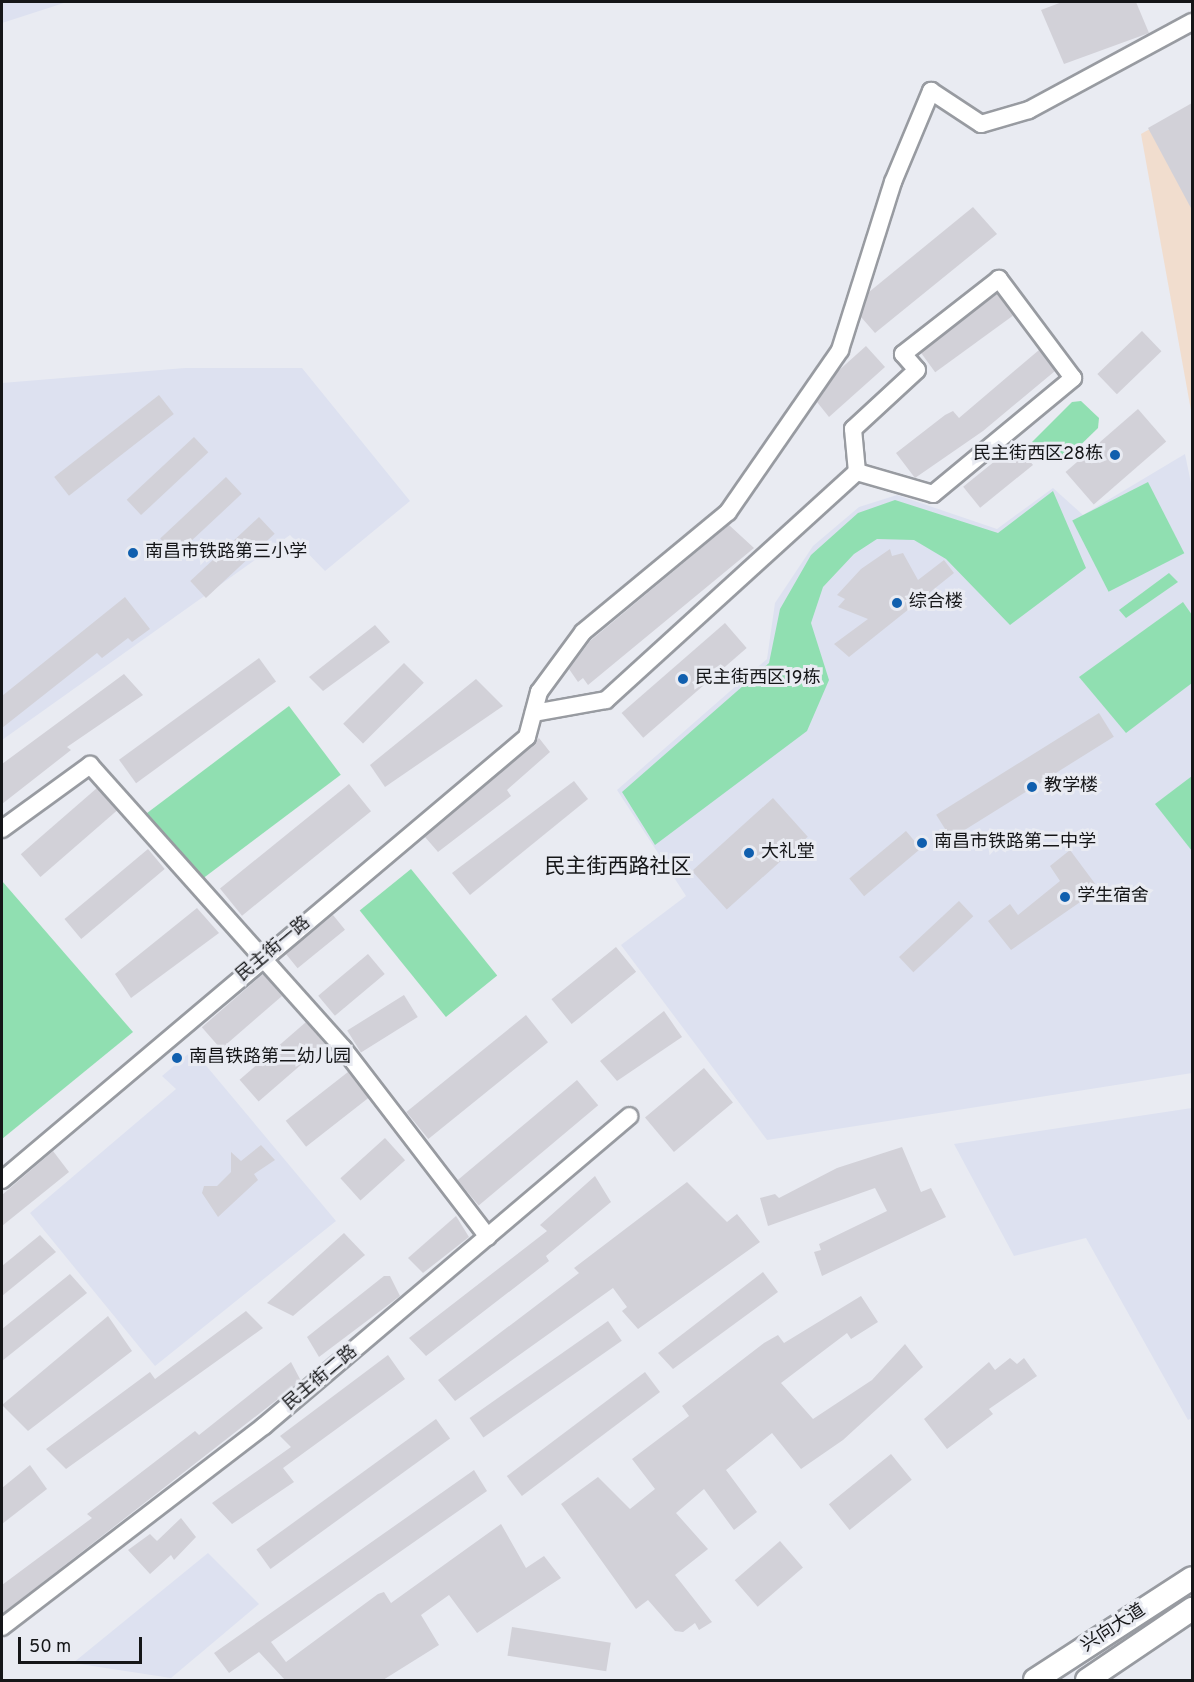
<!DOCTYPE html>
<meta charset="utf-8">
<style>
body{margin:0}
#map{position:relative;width:1194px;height:1682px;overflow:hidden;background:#e9ebf2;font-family:Overpass,"Noto Sans SC",sans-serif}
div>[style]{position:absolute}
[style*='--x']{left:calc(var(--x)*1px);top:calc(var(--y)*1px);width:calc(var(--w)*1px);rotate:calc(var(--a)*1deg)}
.built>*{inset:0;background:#dde1f0}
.industrial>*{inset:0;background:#f1ddce}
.green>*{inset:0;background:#90dfb1;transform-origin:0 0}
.building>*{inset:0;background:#d2d1d8;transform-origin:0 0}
.roads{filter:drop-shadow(2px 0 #989ba1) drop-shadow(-2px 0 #989ba1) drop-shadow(0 2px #989ba1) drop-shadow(0 -2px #989ba1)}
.street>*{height:16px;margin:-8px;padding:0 8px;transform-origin:8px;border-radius:8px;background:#fff}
.secondary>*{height:22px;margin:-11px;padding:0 11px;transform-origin:11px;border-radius:11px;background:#fff}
.dots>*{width:16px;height:16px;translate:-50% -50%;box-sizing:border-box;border:3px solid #e9ebf2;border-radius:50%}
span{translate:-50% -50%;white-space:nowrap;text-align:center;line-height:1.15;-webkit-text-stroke:6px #e9ebf2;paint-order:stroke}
.poi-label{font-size:18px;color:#151618}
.right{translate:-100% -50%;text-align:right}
.left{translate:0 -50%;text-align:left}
.street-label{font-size:18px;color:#151618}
.quarter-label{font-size:21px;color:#151618}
.frame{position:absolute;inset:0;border:3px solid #151618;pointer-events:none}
.scale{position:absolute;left:18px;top:1637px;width:124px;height:27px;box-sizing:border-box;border:3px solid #151618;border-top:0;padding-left:8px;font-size:18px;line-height:21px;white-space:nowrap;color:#151618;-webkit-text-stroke:4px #e9ebf2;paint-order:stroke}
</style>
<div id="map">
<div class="built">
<div style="clip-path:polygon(2px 2px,67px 2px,2px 23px)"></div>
<div style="clip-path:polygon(185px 368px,302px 368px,410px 501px,325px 571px,290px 535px,2px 740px,2px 383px)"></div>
<div style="clip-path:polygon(1185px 454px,1192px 488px,1192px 1073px,767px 1140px,621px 945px,686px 896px,617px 790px,767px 659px,775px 603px,813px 546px,859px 507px,897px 495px,997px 529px,1053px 488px,1083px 515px)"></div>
<div style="clip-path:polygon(193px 1050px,336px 1221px,155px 1366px,30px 1213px,176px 1089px,162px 1076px)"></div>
<div style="clip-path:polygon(1192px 1108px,1192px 1418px,1188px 1420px,1086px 1238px,1014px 1256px,954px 1144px)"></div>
<div style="clip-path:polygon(208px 1553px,259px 1604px,171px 1678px,73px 1663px)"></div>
</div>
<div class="industrial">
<div style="clip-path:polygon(1192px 105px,1192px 416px,1141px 134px)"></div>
</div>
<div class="green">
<div style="clip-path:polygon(1081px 401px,1099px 418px,1098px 428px,1062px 463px,1050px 463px,1032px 442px,1072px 402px)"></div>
<div style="left:1148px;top:482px;width:80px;height:85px;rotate:63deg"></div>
<div style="clip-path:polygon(1053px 491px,1086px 568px,1010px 625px,946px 559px,914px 540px,877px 539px,854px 554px,823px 587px,811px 623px,829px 680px,807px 731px,655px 845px,622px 792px,769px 663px,780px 609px,811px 555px,858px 513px,895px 500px,998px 533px)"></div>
<div style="clip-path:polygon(1169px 573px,1178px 582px,1126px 618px,1119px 610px)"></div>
<div style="clip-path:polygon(1183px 602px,1192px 615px,1192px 683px,1126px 733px,1079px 677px)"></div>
<div style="left:289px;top:706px;width:86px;height:181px;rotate:53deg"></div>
<div style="clip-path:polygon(1192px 776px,1192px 851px,1155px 804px)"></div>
<div style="left:411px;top:869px;width:137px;height:66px;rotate:51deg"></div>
<div style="clip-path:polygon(2px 881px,133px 1032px,2px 1139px)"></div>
</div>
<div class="building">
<div style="clip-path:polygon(1062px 2px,1136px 2px,1149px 33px,1064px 64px,1041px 10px)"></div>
<div style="clip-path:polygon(1192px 103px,1192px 210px,1148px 128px)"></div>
<div style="clip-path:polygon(973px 207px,997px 234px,875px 333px,861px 317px,869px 292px)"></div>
<div style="left:997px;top:294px;width:27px;height:96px;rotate:54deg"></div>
<div style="left:1142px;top:331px;width:28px;height:62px;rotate:46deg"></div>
<div style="clip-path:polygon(866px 346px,885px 367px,829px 417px,817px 402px,837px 372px)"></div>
<div style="clip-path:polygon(1039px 350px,1055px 371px,983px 431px,915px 478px,896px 453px,945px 415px,953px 411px,959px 418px)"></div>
<div style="left:159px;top:395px;width:24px;height:133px;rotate:52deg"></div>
<div style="left:1138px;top:409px;width:43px;height:96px;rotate:49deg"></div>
<div style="left:194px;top:437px;width:21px;height:92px;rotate:47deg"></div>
<div style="left:1016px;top:444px;width:27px;height:68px;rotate:51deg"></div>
<div style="left:226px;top:477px;width:23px;height:90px;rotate:47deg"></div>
<div style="left:259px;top:517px;width:23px;height:94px;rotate:47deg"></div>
<div style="clip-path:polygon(729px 525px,754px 548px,588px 685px,583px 678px,578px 682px,569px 669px,590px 641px)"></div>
<div style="clip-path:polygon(890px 549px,892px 556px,903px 553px,918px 580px,944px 560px,954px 573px,849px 657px,834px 644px,868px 619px,838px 607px,845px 599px,837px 595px,861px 569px)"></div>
<div style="clip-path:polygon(125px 597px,150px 629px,132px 642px,128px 638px,102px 658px,97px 653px,2px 728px,2px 696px)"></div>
<div style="left:725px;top:623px;width:33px;height:137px;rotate:49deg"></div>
<div style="clip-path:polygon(375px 625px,390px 642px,323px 691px,309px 677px)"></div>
<div style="left:259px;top:658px;width:29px;height:173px;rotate:54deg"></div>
<div style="left:404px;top:663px;width:28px;height:86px;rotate:45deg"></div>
<div style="clip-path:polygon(124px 674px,143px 695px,67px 747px,71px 750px,2px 804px,2px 764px)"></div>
<div style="clip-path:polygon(476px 679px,503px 706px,385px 787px,370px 765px)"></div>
<div style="left:1099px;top:713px;width:28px;height:192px;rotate:58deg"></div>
<div style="clip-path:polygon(539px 738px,550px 752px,507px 790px,511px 796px,438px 852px,425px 837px)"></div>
<div style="clip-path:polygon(574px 781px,588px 799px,470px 895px,452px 873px)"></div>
<div style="left:349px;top:784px;width:35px;height:166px;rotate:51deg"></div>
<div style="left:97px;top:788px;width:30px;height:101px;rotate:49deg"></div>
<div style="left:773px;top:798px;width:52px;height:109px;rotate:48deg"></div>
<div style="left:906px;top:831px;width:23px;height:74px;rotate:50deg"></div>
<div style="left:148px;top:849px;width:26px;height:109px;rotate:50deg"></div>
<div style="clip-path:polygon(1070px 850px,1099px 889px,1011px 950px,988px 921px,1010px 904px,1018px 915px,1060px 881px,1050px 866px)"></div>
<div style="left:959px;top:901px;width:21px;height:82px;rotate:47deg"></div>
<div style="clip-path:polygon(197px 908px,219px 933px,131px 998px,115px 974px)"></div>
<div style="left:333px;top:915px;width:19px;height:61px;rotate:51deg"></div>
<div style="left:616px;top:947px;width:32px;height:83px;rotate:51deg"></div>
<div style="left:368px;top:954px;width:26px;height:65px;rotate:50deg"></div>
<div style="left:263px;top:974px;width:29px;height:81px;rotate:49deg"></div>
<div style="left:404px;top:995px;width:26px;height:67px;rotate:58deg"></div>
<div style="clip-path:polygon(664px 1011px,682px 1037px,617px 1081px,600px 1061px)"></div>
<div style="left:526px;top:1015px;width:35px;height:154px;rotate:51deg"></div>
<div style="left:306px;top:1022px;width:29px;height:88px;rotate:49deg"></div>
<div style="left:704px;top:1068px;width:45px;height:77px;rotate:50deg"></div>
<div style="left:348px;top:1072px;width:33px;height:79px;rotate:52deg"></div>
<div style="left:577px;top:1080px;width:33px;height:156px;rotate:50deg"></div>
<div style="left:385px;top:1138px;width:30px;height:60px;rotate:48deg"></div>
<div style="clip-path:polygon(261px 1145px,275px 1160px,254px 1174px,258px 1180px,218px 1217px,202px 1193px,204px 1186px,217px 1186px,231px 1172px,231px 1152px,241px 1161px)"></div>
<div style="clip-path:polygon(902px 1147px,921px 1192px,931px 1188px,946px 1217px,822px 1276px,814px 1252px,821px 1250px,819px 1244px,887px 1211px,875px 1188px,768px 1226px,760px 1198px,775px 1194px,779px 1198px,837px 1168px)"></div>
<div style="clip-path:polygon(53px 1151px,69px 1172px,2px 1226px,2px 1195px)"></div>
<div style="clip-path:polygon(595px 1176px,611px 1202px,546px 1256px,549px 1261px,426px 1356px,409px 1338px,547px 1231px,540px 1225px)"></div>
<div style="clip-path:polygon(687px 1182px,727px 1222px,737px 1214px,760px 1242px,638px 1329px,622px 1311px,627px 1307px,613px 1288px,455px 1401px,438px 1380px,579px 1273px,574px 1268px)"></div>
<div style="clip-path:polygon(456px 1216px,469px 1237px,423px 1273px,408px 1258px)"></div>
<div style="clip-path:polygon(344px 1233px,365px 1255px,293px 1316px,267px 1303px)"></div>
<div style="clip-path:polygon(40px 1235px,56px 1252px,2px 1296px,2px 1266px)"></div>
<div style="clip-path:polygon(763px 1272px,778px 1292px,673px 1369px,658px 1353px)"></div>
<div style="clip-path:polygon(70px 1274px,87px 1293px,2px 1361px,2px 1329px)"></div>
<div style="clip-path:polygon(384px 1276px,390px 1276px,400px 1296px,319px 1357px,307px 1337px)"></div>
<div style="clip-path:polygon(861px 1296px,878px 1322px,851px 1339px,847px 1333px,781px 1383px,813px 1419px,872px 1380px,905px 1344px,923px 1367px,843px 1440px,801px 1469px,772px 1433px,726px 1470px,757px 1512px,734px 1530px,704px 1489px,676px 1513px,708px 1549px,675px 1575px,712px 1622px,699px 1630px,695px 1623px,683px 1632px,675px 1631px,648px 1600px,636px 1609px,561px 1504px,598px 1477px,630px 1509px,655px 1489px,632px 1459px,689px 1416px,682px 1406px,764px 1343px,778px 1335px,784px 1343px)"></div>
<div style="clip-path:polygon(246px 1311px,263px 1328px,66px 1469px,46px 1449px,150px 1372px,155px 1379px)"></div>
<div style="clip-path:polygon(108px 1316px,132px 1351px,28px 1431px,2px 1405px)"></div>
<div style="left:608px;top:1321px;width:24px;height:169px;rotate:55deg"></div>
<div style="clip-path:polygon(388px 1355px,405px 1379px,283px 1468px,294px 1482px,232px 1524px,212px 1503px,291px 1447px,280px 1436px)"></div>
<div style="clip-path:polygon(1010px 1358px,1017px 1364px,1024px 1358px,1037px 1376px,989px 1409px,993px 1414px,947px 1449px,924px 1419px,989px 1362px,995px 1370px)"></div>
<div style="clip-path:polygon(291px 1362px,301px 1381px,2px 1614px,2px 1585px,92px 1518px,87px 1514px,195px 1431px,199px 1435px)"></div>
<div style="left:645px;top:1372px;width:25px;height:173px;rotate:53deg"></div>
<div style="left:436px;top:1419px;width:24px;height:222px;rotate:54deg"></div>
<div style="left:891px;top:1454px;width:33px;height:80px;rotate:51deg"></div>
<div style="clip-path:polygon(30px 1465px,47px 1489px,2px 1524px,2px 1488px)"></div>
<div style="clip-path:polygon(474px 1470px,487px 1491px,271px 1642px,286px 1662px,378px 1594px,384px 1592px,391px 1603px,501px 1524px,526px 1568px,544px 1556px,561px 1578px,477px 1633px,449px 1595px,421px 1615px,439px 1645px,383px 1680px,285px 1680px,259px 1652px,229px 1673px,214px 1653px)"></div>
<div style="clip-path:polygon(181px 1518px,196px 1537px,174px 1560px,171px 1555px,150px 1574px,128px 1550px,150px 1534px,157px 1541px)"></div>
<div style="left:780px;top:1541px;width:35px;height:60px;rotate:49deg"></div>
<div style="left:512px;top:1627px;width:100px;height:29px;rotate:9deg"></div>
</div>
<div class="roads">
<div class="street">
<div style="--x:534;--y:713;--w:73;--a:-10.2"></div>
<div style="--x:606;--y:700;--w:339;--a:-42.3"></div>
<div style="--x:857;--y:472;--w:79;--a:16.1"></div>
<div style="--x:933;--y:494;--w:182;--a:-39.6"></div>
<div style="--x:1073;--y:378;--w:124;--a:-126.8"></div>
<div style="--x:999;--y:279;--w:122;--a:142"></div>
<div style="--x:903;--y:354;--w:21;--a:49"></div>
<div style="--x:917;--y:370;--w:87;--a:137.3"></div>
<div style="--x:853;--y:429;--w:43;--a:84.7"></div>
<div style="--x:2;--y:829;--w:109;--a:-36"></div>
<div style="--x:90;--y:765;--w:380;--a:48.2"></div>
<div style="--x:343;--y:1048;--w:238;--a:52.5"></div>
<div style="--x:2;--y:1180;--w:687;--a:-40.16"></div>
<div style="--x:527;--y:737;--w:47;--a:-75.1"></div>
<div style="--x:539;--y:692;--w:74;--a:-53.7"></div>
<div style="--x:583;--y:632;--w:188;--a:-39.6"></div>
<div style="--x:728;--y:512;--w:197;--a:-55.3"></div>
<div style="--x:840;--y:350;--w:176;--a:-72.5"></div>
<div style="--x:893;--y:182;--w:99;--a:-67.3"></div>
<div style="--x:931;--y:91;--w:60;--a:33.4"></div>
<div style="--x:981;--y:124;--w:50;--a:-16.3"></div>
<div style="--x:1029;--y:110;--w:185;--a:-28.4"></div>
<div style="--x:2;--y:1627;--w:330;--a:-37.5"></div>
<div style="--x:264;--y:1426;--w:479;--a:-40.3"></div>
</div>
<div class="secondary">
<div style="--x:1035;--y:1680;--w:187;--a:-33"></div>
<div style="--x:1087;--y:1680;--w:127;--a:-34.1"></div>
</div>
</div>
<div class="dots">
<div style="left:1115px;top:455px;background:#105fae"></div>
<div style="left:133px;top:553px;background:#105fae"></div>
<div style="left:897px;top:603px;background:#105fae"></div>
<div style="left:683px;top:679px;background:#105fae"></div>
<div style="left:1032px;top:787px;background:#105fae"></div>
<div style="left:922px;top:843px;background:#105fae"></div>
<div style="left:749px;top:853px;background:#105fae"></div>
<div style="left:1065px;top:897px;background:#105fae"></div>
<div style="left:177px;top:1058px;background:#105fae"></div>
</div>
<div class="poi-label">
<span class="right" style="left:1103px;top:455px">民主街西区28栋</span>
<span class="left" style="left:145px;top:553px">南昌市铁路第三小学</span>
<span class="left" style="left:909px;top:603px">综合楼</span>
<span class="left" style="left:695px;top:679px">民主街西区19栋</span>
<span class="left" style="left:1044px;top:787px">教学楼</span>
<span class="left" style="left:934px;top:843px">南昌市铁路第二中学</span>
<span class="left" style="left:761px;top:853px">大礼堂</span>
<span class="left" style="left:1077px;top:897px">学生宿舍</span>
<span class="left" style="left:189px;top:1058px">南昌铁路第二幼儿园</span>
</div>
<div class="street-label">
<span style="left:274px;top:950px;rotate:-40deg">民主街一路</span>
<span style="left:321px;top:1379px;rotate:-40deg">民主街二路</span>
<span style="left:1114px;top:1629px;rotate:-33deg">兴向大道</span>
</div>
<div class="quarter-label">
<span style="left:618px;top:868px">民主街西路社区</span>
</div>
<div class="frame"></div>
<div class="scale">50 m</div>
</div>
